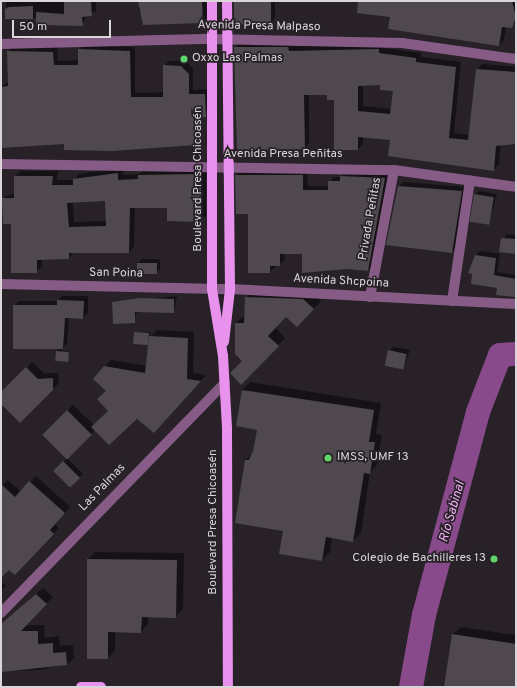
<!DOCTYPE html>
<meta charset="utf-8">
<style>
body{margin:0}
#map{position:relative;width:517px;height:688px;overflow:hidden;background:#282228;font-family:Overpass,sans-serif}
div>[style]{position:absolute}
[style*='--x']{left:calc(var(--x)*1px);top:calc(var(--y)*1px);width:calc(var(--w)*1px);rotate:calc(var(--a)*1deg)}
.shadow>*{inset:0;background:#0007}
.river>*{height:24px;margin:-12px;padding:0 12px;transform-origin:12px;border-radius:12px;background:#894a8b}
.building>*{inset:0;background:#4f494f;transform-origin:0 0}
.minor>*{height:10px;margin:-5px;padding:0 5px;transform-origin:5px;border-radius:5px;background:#865c87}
.major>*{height:10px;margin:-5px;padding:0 5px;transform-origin:5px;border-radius:5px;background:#e992ed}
.dots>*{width:11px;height:11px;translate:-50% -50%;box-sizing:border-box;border:2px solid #282228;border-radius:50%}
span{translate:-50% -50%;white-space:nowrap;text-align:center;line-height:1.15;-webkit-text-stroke:3.5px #282228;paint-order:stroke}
.street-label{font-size:12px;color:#d9d5d9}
.poi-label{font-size:12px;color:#d9d5d9}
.left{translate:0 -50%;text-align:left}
.right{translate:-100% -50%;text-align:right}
.water-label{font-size:13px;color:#f5b0f7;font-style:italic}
.frame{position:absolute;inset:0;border:2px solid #d9d5d9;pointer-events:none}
.scale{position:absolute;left:12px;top:20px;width:99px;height:18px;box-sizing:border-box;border:2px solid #d9d5d9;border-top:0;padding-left:5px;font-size:12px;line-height:14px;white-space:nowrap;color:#d9d5d9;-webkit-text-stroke:3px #282228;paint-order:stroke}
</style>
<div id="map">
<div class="shadow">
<div style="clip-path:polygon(6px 1px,96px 1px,96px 11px,87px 15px,82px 25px,37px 18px,6px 18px)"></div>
<div style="clip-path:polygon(139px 1px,206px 1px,207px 18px,202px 22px,139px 11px)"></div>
<div style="clip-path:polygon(235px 1px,275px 1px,275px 18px,270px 23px)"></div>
<div style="clip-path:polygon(359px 1px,516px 1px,516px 23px,506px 27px,504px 40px,499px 45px,391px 16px)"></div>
<div style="clip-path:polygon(evenodd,240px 42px,293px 42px,293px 46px,384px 44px,384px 48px,421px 53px,421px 57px,461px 62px,454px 133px,469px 135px,477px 69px,482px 64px,516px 67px,516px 143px,501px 144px,499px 164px,494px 169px,391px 139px,363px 137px,363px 144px,358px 149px,335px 99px,328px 94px,309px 94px,309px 143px,304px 148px,235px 48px,240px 42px,381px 84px,394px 90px,392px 109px,363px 106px,363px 85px,381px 84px)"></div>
<div style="clip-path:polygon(84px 45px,135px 47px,135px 93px,164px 92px,164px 66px,169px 61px,186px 61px,193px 69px,193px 90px,210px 89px,210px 111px,199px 116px,200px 139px,195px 144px,1px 140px,1px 87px,8px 82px,8px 52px,12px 47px,57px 47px,58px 61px,79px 60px,79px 50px)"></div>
<div style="clip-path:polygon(evenodd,123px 168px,123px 175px,140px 174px,144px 170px,206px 169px,206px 216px,200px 221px,168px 207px,135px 207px,134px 247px,129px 252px,74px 252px,69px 258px,42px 259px,42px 266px,36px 272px,3px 198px,15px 193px,15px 176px,20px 171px,58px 171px,57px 180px,74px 180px,79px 174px,123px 168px,106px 200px,106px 221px,74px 222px,73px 202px,106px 200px)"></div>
<div style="clip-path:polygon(241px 171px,307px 171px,308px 186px,329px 186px,333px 177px,341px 177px,346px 171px,389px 174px,373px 265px,368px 270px,303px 253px,284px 253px,285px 260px,269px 272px,236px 175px)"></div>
<div style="clip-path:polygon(403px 182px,465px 187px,456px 248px,451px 252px,399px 186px)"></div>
<div style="clip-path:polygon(479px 191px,497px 194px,489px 223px,475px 195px)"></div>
<div style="clip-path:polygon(506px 234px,516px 235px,516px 253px,500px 251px)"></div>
<div style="clip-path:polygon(480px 251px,500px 254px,497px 272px,516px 275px,516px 297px,498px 287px,476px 255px)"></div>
<div style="clip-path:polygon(142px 259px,160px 259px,160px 269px,156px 273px,138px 263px)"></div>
<div style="clip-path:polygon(254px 290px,311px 292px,321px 301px,297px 326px,286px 316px,275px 327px,285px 338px,241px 384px,232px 376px,244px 361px,236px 354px,236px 323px,245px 315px,246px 298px)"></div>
<div style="clip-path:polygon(62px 296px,88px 296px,88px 313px,83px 318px,69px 317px,67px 344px,61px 350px,70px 351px,68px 361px,57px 352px,60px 348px,14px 306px,19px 301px,58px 301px)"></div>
<div style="clip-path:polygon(177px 296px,174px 312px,137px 312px,134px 322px,113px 302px)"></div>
<div style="clip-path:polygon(157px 330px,194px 332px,193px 373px,206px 375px,160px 426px,137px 417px,95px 430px,67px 458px,83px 474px,69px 486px,54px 471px,67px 458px,43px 434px,73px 405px,94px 425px,110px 410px,104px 367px,111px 360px,147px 366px,150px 342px,135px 333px,150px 332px,150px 337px)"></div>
<div style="clip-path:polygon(393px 347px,410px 350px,403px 368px,389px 351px)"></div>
<div style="clip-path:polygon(32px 362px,44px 373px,58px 373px,59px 383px,20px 422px,1px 403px,1px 393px)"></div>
<div style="clip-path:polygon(250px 382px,381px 403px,376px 434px,382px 435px,377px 465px,370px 472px,361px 533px,353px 541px,332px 537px,330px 552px,322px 560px,284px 530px,246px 460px,254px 453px,258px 429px,242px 390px)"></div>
<div style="clip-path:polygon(36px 476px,70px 507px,55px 524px,59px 528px,20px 568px,9px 568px,1px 576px,1px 487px,8px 480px,21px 492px)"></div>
<div style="clip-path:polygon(95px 552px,184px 553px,183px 609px,175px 617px,148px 616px,148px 624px,141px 632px,115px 631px,115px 651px,108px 658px,88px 559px)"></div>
<div style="clip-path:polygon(1px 582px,6px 586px,1px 591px)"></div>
<div style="clip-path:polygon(43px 588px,53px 597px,25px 625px,44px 625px,45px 638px,59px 636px,60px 646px,73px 645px,74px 658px,67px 664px,39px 670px,1px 671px,1px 625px)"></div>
<div style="clip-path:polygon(461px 627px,516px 635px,516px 687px,445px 687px,453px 634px)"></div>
</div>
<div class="river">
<div style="--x:411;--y:687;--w:73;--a:-79.8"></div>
<div style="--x:424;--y:615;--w:210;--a:-75.1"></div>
<div style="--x:478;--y:412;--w:61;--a:-68.9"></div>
<div style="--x:500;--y:355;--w:16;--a:-4"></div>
</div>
<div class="building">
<div style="clip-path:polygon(64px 1px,91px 1px,92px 16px,82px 17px,83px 26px,36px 25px,36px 12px,64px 14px)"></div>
<div style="clip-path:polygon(138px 1px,202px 1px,203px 23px,143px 25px)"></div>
<div style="left:234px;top:1px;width:37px;height:23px"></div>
<div style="clip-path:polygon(358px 1px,512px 1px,516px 17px,512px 28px,502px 27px,499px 46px,388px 29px,390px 17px,357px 13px)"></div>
<div style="clip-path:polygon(33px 6px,33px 19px,5px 19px,5px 9px,9px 7px)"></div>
<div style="clip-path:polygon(evenodd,234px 47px,288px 47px,289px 51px,379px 49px,379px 53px,416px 58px,416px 62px,456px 67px,449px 138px,468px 140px,476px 69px,516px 72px,516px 144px,496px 146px,494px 171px,388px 156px,390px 140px,358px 137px,358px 150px,334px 150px,334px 100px,327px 100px,327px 95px,304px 95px,305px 149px,237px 150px,234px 47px,380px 85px,380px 90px,393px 91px,390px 114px,358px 111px,358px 86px,380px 85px)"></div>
<div style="clip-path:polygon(78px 49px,130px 51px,131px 97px,163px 97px,163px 65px,181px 66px,189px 74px,189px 94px,205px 94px,206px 117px,195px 118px,196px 145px,112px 151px,64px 150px,64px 144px,1px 148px,1px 87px,8px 86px,7px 51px,53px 52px,54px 65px,78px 65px)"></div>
<div style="clip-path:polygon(evenodd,118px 173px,118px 180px,138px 179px,138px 175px,201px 174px,201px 222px,167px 221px,167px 208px,130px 208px,129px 253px,69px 253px,69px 259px,37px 260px,37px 273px,11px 273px,11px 224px,3px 224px,2px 198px,14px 198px,14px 176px,53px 176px,52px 185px,73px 185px,73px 179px,118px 173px,105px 201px,106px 226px,69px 227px,67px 203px,105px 201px)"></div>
<div style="clip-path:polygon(235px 175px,303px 175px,303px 190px,328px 190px,328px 181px,340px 181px,340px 176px,385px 178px,368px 271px,347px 269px,302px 273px,302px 254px,280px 254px,280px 266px,270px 266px,270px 273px,248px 273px,248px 214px,236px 214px)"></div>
<div style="clip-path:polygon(398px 186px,462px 191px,452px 253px,386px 245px)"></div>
<div style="left:474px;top:194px;width:20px;height:28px;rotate:9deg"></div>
<div style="clip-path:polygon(501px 238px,516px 239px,516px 254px,499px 252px)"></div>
<div style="clip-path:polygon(475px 255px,496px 258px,494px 275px,516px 279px,516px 297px,496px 295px,497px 288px,471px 284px,472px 274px,468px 273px)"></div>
<div style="left:137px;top:263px;width:20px;height:11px"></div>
<div style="clip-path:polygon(245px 297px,303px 299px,314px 309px,297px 327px,286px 317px,268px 336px,279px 346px,241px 385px,230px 373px,242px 361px,235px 354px,235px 323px,244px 323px)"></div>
<div style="clip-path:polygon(140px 298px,174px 299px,174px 313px,135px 312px,135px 323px,113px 324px,112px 302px)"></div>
<div style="clip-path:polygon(57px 300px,84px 301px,83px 319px,65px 318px,63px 349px,13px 349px,13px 305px,57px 305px)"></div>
<div style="left:134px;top:332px;width:15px;height:12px;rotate:4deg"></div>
<div style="clip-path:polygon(149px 336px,188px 338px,187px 379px,201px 381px,154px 433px,137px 419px,109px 445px,91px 427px,108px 411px,97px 399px,106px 391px,93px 379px,104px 366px,145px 373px)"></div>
<div style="left:388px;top:350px;width:19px;height:16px;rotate:12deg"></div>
<div style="left:56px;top:351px;width:13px;height:10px;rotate:4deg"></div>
<div style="clip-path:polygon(26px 367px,38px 379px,53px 378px,53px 390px,20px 423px,1px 404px,1px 392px)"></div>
<div style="clip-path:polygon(242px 390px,374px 410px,369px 442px,375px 442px,370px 474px,364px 473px,353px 542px,326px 537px,322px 561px,279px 554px,283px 531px,235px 523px,245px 460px,249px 460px,253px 451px,257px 430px,236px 426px)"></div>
<div style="left:67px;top:410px;width:35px;height:35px;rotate:45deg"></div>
<div style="left:63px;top:461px;width:24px;height:14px;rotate:45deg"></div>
<div style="clip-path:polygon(29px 481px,65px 513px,50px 530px,54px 534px,15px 575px,9px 570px,1px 578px,1px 484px,15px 497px)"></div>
<div style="clip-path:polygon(87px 559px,177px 560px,176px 618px,142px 617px,141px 633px,108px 632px,108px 659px,87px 659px)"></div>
<div style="clip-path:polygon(36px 594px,47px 604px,21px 631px,38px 631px,38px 644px,53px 643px,53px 653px,66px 652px,67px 665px,1px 672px,1px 624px)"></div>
<div style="clip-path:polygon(452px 634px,516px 644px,516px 687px,444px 687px)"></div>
</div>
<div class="minor">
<div style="--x:1;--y:44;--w:211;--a:-1.4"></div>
<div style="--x:212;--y:39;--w:190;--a:1.2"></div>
<div style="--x:402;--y:43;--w:115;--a:8"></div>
<div style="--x:1;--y:164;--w:393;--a:0.9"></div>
<div style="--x:394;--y:170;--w:123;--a:7.9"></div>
<div style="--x:1;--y:284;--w:229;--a:1.3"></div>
<div style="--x:230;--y:289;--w:286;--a:3"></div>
<div style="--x:370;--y:297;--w:129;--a:-79.3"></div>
<div style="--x:452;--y:301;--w:122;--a:-81.5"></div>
<div style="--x:1;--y:613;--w:321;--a:-45.8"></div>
</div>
<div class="major">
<div style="--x:212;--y:1;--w:288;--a:90"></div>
<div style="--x:212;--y:289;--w:68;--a:80.7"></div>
<div style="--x:223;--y:356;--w:72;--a:86.8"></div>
<div style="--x:227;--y:428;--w:259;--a:89.8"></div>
<div style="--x:224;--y:342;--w:53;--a:-83.5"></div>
<div style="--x:230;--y:289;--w:288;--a:-90.6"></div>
<div style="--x:81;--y:687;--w:20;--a:0"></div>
</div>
<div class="dots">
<div style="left:184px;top:59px;background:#5fd56b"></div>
<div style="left:328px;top:458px;background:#5fd56b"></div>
<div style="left:494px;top:559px;background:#5fd56b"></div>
</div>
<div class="street-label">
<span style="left:259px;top:27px;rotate:1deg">Avenida Presa Malpaso</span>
<span style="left:283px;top:155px">Avenida Presa Peñitas</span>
<span style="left:199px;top:179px;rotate:-90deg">Boulevard Presa Chicoasén</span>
<span style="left:371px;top:219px;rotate:-80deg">Privada Peñitas</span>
<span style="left:116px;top:274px;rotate:1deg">San Poina</span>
<span style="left:341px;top:282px;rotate:3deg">Avenida Shcpoina</span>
<span style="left:103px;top:488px;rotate:-46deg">Las Palmas</span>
<span style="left:214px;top:522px;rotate:-90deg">Boulevard Presa Chicoasén</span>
</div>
<div class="poi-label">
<span class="left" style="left:192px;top:59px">Oxxo Las Palmas</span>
<span class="left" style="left:337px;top:458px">IMSS, UMF 13</span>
<span class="right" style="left:486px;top:559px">Colegio de Bachilleres 13</span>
</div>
<div class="water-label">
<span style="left:453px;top:512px;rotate:-74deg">Río Sabinal</span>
</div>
<div class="frame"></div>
<div class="scale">50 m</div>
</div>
